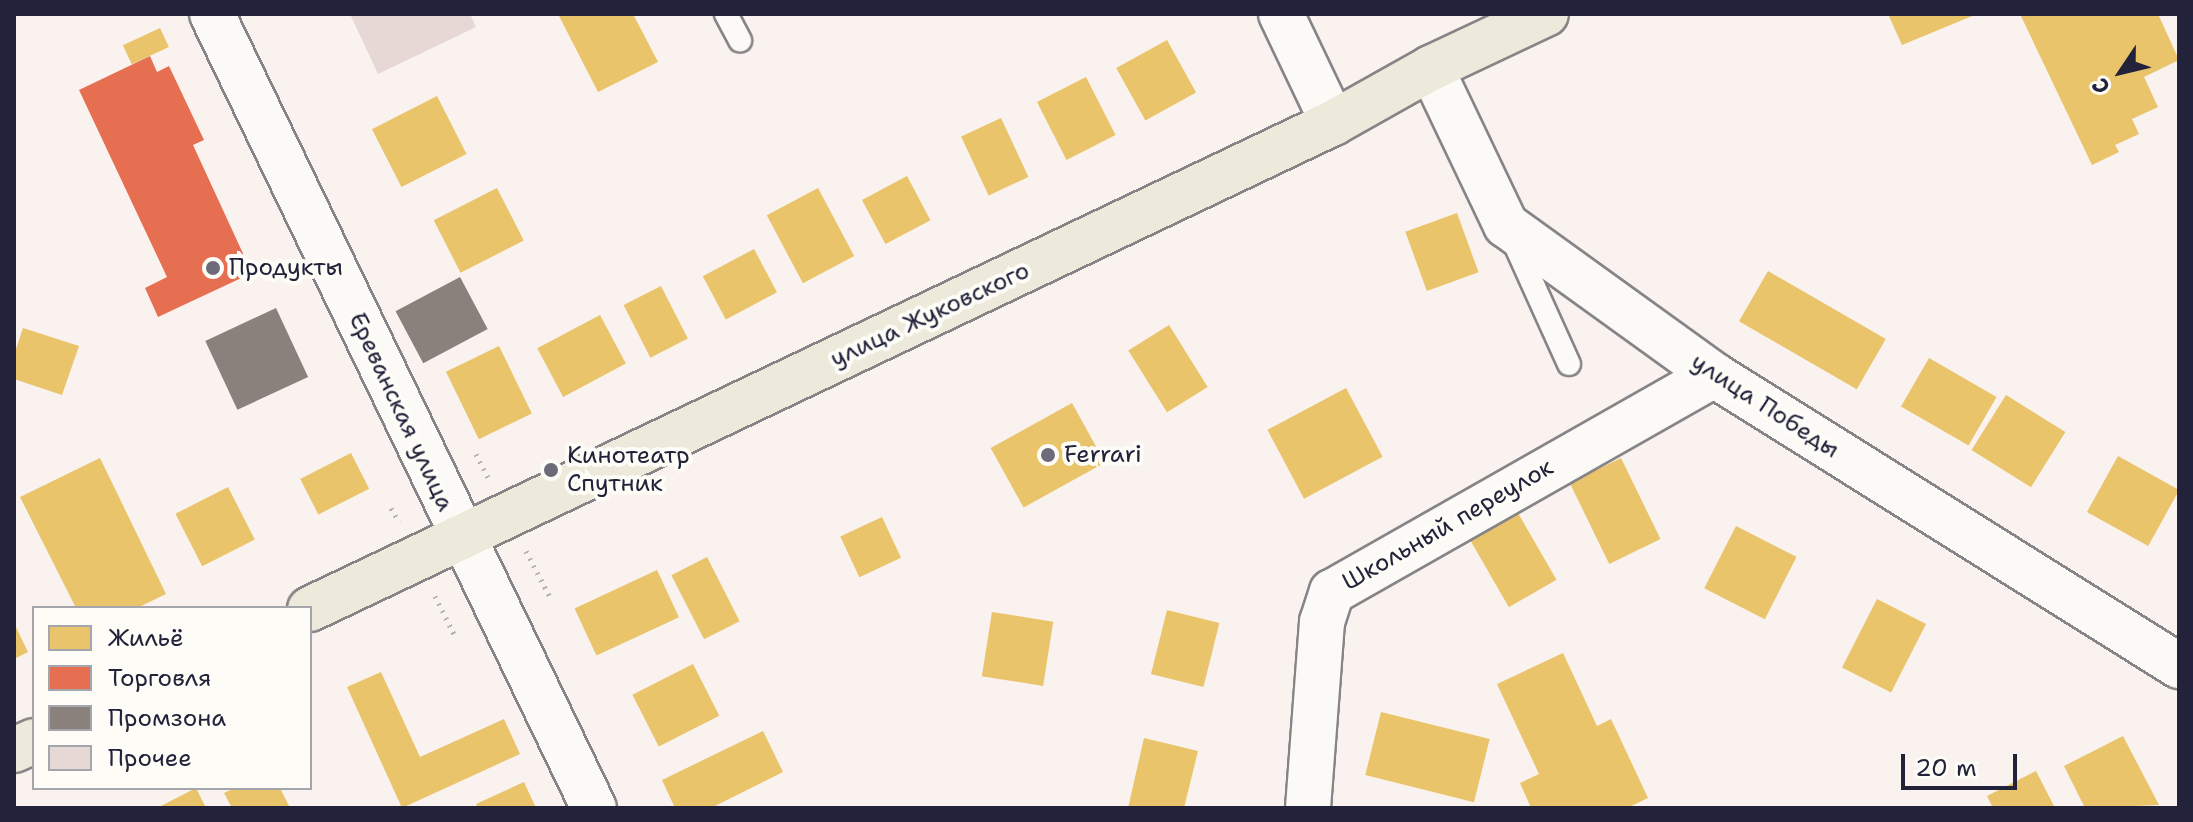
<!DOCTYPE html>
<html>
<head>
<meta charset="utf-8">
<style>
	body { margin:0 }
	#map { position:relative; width:2193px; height:822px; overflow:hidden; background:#f9f2ee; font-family:"Shantell Sans",sans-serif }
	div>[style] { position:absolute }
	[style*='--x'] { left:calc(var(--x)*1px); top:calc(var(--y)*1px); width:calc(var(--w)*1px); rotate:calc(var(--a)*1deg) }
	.homes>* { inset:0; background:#e9c46a; transform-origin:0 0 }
	.shops>* { inset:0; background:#e76f51 }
	.industry>* { inset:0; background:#8a817c; transform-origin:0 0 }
	.building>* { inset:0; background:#e6d8d5 }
	.path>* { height:5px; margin-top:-2.5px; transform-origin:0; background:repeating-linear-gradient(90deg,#b3b2b4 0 2px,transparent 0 8px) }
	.roads { filter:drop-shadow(2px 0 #878487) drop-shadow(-2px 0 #878487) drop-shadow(0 2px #878487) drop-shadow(0 -2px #878487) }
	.service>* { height:22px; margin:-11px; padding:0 11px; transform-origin:11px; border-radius:11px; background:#fbfaf7 }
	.minor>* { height:44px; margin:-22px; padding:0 22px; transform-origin:22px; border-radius:22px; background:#fbfaf7 }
	.tertiary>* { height:44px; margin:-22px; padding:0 22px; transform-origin:22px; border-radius:22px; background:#fbfaf7 }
	.primary>* { height:44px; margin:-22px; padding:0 22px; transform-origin:22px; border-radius:22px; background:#ede9db }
	.dots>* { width:22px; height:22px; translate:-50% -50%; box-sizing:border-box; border:4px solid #fdfcf7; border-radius:50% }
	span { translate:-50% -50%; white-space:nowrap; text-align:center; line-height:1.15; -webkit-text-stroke:8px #fdfcf7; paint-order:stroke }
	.poi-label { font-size:24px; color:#22223b }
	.left { translate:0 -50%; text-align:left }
	.street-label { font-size:24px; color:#22223b }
	.frame { position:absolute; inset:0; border:16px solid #22223b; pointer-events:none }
	.legend { position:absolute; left:32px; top:606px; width:280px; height:184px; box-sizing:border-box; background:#fdfcf7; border:2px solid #a5a5ac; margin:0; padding:10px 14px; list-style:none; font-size:24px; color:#22223b }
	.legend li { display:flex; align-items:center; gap:16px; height:40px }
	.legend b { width:40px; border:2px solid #a5a5ac }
	.north { position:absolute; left:2081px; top:32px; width:80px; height:80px; -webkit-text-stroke:6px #fdfcf7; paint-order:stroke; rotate:235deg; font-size:22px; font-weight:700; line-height:32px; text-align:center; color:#22223b }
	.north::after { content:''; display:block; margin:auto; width:28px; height:36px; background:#22223b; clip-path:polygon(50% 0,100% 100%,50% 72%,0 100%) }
	.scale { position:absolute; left:1901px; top:754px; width:116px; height:36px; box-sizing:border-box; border:4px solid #22223b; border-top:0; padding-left:10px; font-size:24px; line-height:28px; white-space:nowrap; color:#22223b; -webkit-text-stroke:6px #fdfcf7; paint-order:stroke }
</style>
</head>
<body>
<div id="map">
	<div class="homes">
		<i style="clip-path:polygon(558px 14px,633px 14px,658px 62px,598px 92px)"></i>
		<i style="clip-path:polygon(1888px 14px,1977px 14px,1902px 45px)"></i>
		<i style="clip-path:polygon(2020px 14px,2158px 14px,2179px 60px,2144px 77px,2158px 107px,2132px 119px,2139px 134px,2115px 145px,2119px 152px,2092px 165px)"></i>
		<i style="left:160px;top:28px;width:21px;height:41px;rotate:65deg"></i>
		<i style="left:1167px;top:40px;width:60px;height:58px;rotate:61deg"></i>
		<i style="left:1086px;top:77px;width:65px;height:55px;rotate:63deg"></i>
		<i style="left:437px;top:96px;width:65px;height:73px;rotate:63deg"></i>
		<i style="left:1001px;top:118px;width:65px;height:44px;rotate:65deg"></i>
		<i style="left:907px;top:176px;width:50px;height:51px;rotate:62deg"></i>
		<i style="left:497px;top:188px;width:59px;height:71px;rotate:63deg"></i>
		<i style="left:818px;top:188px;width:77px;height:58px;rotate:62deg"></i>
		<i style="left:1457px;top:213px;width:63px;height:55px;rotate:70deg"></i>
		<i style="left:754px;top:249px;width:49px;height:58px;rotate:62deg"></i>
		<i style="left:1768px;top:271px;width:136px;height:58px;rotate:30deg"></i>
		<i style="left:661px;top:286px;width:59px;height:42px;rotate:63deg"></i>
		<i style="left:600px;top:315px;width:55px;height:71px;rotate:62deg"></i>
		<i style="left:1169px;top:325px;width:73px;height:48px;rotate:58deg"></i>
		<i style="clip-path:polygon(23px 328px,79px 346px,62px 395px,14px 379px,14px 355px)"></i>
		<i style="left:499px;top:346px;width:75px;height:59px;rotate:64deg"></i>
		<i style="left:1929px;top:358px;width:78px;height:56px;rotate:30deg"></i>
		<i style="left:1346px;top:388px;width:78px;height:89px;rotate:62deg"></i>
		<i style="left:2006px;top:395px;width:70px;height:65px;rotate:32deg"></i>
		<i style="left:1072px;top:403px;width:68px;height:93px;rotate:61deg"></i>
		<i style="left:351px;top:453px;width:40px;height:57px;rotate:63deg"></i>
		<i style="left:2118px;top:456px;width:70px;height:64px;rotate:29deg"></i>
		<i style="clip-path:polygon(100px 458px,166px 594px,137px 608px,76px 608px,20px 497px)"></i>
		<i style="left:1621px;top:458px;width:90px;height:57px;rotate:64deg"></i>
		<i style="left:228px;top:487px;width:59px;height:59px;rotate:63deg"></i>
		<i style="left:1518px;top:513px;width:77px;height:55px;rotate:60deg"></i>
		<i style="left:882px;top:517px;width:45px;height:46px;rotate:65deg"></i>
		<i style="left:1736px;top:526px;width:68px;height:70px;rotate:27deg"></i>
		<i style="left:707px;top:557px;width:72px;height:40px;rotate:63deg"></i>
		<i style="left:657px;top:570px;width:52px;height:91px;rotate:65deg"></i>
		<i style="left:1877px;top:599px;width:55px;height:77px;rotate:27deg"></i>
		<i style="left:1167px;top:610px;width:54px;height:66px;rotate:14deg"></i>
		<i style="left:992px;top:612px;width:62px;height:65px;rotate:9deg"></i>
		<i style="clip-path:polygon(14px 623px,28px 652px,14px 659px)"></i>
		<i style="clip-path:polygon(1563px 653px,1597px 726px,1611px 719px,1648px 798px,1627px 808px,1531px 808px,1520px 783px,1539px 774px,1497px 684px)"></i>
		<i style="left:693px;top:664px;width:58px;height:68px;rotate:63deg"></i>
		<i style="clip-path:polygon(381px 672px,420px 757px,504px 719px,520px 754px,402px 808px,347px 687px)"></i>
		<i style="left:1381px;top:712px;width:112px;height:65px;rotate:14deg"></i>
		<i style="clip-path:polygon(763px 731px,783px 772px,711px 808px,675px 808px,662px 780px)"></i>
		<i style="clip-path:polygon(2123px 736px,2159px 805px,2085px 808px,2064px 766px)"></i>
		<i style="clip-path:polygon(1144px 738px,1198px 751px,1184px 808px,1128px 808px)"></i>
		<i style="clip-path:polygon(2036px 771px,2055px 808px,1993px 808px,1987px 796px)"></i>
		<i style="clip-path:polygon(524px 782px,536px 808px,478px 808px,476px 804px)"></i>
		<i style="clip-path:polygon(196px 788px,206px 808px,157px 808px)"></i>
		<i style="clip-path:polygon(235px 788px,280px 788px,290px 808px,232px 808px,224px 793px)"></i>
	</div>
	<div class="shops">
		<i style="clip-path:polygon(150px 56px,157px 72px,169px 66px,204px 140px,193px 145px,252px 273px,158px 317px,145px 288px,167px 277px,79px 90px)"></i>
	</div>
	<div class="industry">
		<i style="left:460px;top:277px;width:59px;height:73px;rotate:62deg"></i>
		<i style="left:276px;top:308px;width:76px;height:78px;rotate:65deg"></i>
	</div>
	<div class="building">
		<i style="clip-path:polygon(350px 14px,470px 14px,476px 27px,378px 74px)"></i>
	</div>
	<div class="path">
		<i style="--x:476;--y:454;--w:27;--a:63"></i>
		<i style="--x:391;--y:508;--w:16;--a:60"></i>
		<i style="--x:526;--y:551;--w:50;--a:62.4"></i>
		<i style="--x:435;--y:596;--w:47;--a:63.4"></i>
	</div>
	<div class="roads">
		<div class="service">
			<i style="--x:726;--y:14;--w:30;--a:62"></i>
			<i style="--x:1513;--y:240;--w:136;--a:65.7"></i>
		</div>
		<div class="minor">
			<i style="--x:1281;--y:14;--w:121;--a:64.5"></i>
			<i style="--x:1431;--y:68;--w:174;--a:64.5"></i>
			<i style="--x:1506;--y:225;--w:256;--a:35.8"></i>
			<i style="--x:1714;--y:375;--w:549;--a:32.04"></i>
			<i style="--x:1308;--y:808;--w:187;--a:-85.7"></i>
			<i style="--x:1322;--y:622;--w:32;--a:-72"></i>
			<i style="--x:1332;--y:592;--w:439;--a:-29.6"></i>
		</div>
		<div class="tertiary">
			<i style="--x:212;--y:14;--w:881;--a:64.31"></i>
		</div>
		<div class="primary">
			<i style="--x:310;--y:609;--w:1133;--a:-25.41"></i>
			<i style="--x:1333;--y:123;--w:112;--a:-29.3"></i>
			<i style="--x:1431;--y:68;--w:127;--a:-25.2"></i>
			<i style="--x:14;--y:750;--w:22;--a:-24"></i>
		</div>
	</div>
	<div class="dots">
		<i style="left:213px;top:268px;background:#6d6b7a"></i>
		<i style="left:1048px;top:455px;background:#6d6b7a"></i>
		<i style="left:551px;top:470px;background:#6d6b7a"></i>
	</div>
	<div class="poi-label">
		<span class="left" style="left:229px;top:268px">Продукты</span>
		<span class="left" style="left:1064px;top:455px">Ferrari</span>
		<span class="left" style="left:567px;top:470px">Кинотеатр<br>Спутник</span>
	</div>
	<div class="street-label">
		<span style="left:930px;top:315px;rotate:-25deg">улица Жуковского</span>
		<span style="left:1765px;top:406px;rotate:33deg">улица Победы</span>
		<span style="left:401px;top:412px;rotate:65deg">Ереванская улица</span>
		<span style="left:1448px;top:525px;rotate:-30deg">Школьный переулок</span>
	</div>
	<div class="frame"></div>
	<ul class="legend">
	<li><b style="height:22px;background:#e9c46a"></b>Жильё</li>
	<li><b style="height:22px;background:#e76f51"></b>Торговля</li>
	<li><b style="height:22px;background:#8a817c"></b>Промзона</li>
	<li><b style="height:22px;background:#e6d8d5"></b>Прочее</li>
	</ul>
	<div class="north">С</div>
	<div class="scale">20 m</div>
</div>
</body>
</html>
